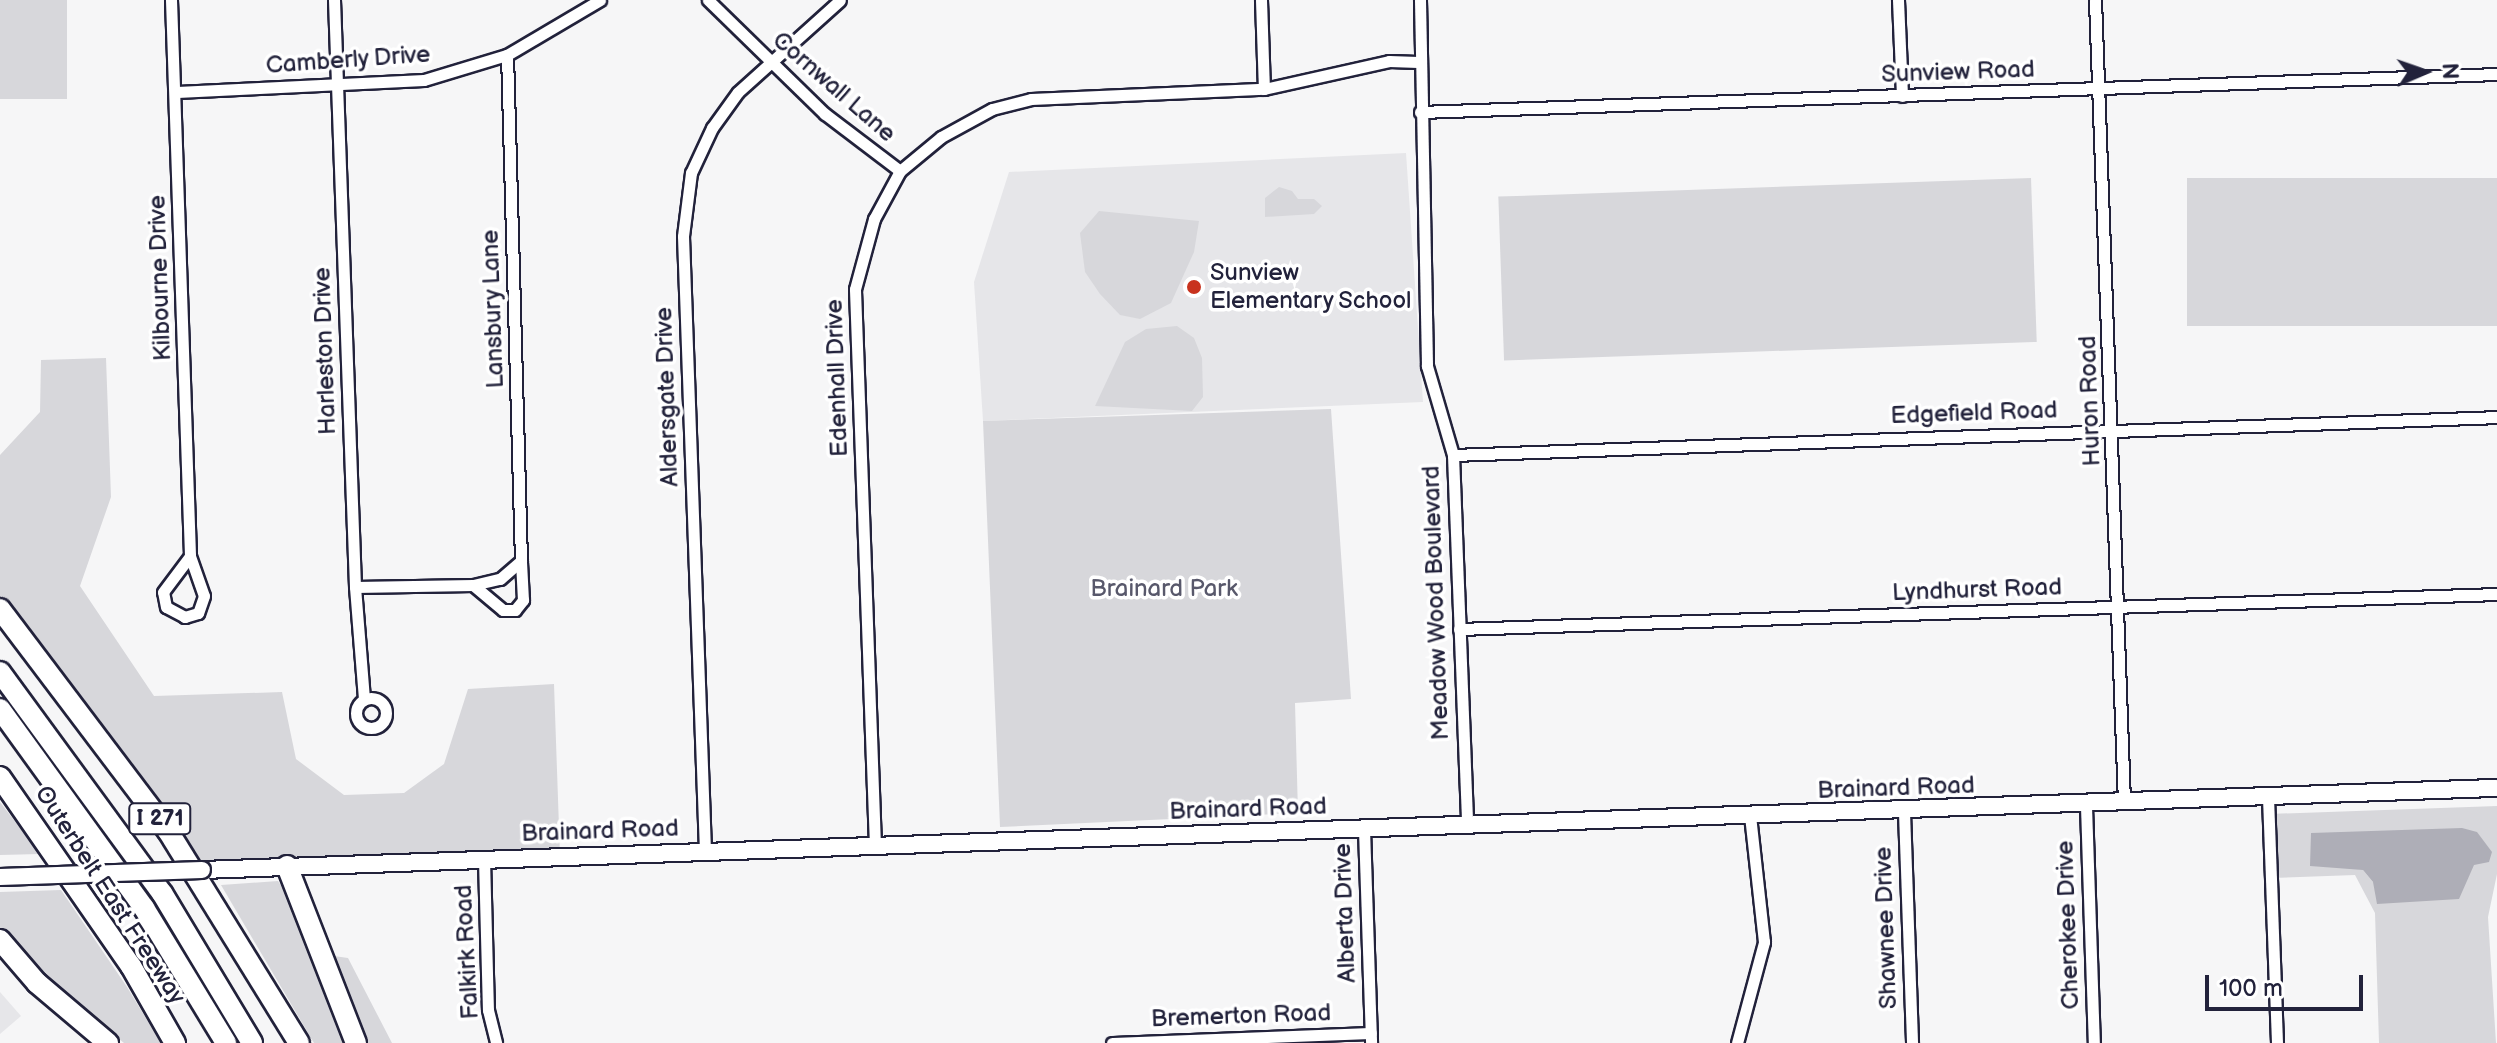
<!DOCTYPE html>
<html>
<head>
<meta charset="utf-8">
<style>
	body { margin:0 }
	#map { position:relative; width:2497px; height:1043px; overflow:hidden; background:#f6f6f7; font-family:"Balsamiq Sans",sans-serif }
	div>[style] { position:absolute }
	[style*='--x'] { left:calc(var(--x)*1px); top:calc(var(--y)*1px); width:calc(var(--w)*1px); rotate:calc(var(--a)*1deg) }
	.built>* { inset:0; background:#e6e6e9 }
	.green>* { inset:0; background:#d7d7db; transform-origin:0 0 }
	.water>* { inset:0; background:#aeaeb7 }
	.roads { filter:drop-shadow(2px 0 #22223b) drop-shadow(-2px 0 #22223b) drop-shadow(0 2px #22223b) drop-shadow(0 -2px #22223b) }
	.street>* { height:11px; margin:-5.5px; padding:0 5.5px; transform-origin:5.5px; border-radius:5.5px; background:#fff }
	.street>.ring { margin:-5.5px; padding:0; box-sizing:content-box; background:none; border:11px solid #fff; border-radius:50% }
	.secondary>* { height:16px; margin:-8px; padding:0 8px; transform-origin:8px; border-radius:8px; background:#fff }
	.highway>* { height:20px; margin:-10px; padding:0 10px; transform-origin:10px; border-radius:10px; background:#fff }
	.bridges { filter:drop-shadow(2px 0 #22223b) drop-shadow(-2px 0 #22223b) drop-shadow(0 2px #22223b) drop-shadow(0 -2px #22223b) }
	.secondary-bridge>* { height:16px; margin:-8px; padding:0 8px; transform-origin:8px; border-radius:8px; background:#fff }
	.dots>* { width:22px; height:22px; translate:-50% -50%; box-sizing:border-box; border:4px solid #fff; border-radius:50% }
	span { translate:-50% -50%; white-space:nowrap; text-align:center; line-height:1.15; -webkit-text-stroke:7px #fff; paint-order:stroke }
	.shield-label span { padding:2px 6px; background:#fff; border:2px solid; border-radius:6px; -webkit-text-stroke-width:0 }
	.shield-label { font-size:22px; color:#22223b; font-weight:700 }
	.street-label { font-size:24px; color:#22223b }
	.poi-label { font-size:24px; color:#22223b }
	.left { translate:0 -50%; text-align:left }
	.park-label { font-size:24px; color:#58586b }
	.north { position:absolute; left:2385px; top:32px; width:80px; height:80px; -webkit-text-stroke:6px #fff; paint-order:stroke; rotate:88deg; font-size:22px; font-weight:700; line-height:32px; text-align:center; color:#22223b }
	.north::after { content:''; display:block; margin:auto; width:28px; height:36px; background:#22223b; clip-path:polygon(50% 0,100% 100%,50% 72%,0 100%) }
	.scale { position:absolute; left:2205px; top:975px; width:158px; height:36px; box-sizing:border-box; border:4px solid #22223b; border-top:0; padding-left:10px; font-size:24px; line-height:28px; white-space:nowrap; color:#22223b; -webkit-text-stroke:6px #fff; paint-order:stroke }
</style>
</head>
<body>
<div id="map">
	<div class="built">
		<i style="clip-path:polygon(1406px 153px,1423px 402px,983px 421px,974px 282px,1009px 172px)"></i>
		<i style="clip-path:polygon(0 992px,21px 1016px,0 1034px)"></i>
	</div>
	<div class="green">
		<i style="left:0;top:0;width:67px;height:99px"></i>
		<i style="left:2031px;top:178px;width:164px;height:533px;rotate:88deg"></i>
		<i style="left:2497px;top:178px;width:148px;height:310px;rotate:90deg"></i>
		<i style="clip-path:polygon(1279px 187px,1292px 191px,1298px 199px,1314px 199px,1322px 206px,1314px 214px,1265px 217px,1265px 198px)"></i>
		<i style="clip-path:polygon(1099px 211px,1199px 221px,1194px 252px,1171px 303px,1140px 319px,1120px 315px,1100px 294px,1085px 272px,1080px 233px)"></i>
		<i style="clip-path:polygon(1177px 326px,1194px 338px,1202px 358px,1203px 397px,1192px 411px,1095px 406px,1125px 342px,1146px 329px)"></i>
		<i style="clip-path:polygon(106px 358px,111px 497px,80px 586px,154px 696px,282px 692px,296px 759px,344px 795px,404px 793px,444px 764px,468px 689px,554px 684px,560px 856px,202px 870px,0 609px,0 455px,40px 412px,41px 360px)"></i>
		<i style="clip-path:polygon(1331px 409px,1351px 699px,1295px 703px,1298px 813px,1000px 827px,983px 421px)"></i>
		<i style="clip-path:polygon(0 802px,40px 854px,0 855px)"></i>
		<i style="clip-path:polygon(evenodd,2497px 806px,2497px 874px,2488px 917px,2496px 1043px,2379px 1043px,2375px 913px,2355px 875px,2271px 878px,2269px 814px,2497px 806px,2363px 870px,2458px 899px,2373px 882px,2363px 870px)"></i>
		<i style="clip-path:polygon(278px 881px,288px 896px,349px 1043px,314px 1043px,221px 885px)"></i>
		<i style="clip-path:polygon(309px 889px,334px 956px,348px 958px,392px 1043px,365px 1043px,306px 895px)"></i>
		<i style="clip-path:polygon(61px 890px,127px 987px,161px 1043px,124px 1043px,47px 980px,0 931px,0 892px)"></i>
	</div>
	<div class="water">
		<i style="clip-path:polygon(2462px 828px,2477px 832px,2492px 852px,2489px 862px,2474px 865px,2459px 899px,2377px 904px,2373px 882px,2363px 870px,2310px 866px,2311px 833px)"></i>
	</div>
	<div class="roads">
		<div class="street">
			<i style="--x:171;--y:0;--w:556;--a:88.04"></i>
			<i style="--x:190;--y:556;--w:42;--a:70.7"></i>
			<i style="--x:204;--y:596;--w:18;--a:109"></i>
			<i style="--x:198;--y:613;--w:14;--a:163"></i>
			<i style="--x:185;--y:617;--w:21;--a:-152"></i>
			<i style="--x:166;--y:607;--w:15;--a:-101"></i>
			<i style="--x:163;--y:592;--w:45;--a:-53.1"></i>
			<i style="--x:334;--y:0;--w:587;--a:87.95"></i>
			<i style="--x:355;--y:587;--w:113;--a:85.4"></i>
			<i style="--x:708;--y:0;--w:163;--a:44.3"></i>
			<i style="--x:825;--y:114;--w:94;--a:37.2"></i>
			<i style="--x:1261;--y:0;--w:89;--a:88.1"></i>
			<i style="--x:1420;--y:0;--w:366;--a:88.9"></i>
			<i style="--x:1427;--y:366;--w:93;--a:73.7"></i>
			<i style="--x:1453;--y:455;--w:370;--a:87.8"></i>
			<i style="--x:1898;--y:0;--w:96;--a:87.6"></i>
			<i style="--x:2095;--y:0;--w:802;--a:87.93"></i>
			<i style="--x:177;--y:92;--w:247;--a:-2.8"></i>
			<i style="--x:424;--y:80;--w:87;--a:-16.8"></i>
			<i style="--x:507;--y:55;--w:108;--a:-30.6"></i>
			<i style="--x:1420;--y:112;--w:1078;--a:-2.02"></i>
			<i style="--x:1453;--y:455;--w:1045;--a:-2.08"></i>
			<i style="--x:473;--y:585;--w:39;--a:40"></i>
			<i style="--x:503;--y:610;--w:12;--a:0"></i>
			<i style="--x:515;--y:610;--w:13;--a:-51"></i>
			<i style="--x:523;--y:600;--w:39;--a:-93"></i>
			<i style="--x:355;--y:587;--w:118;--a:-1"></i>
			<i style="--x:473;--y:585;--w:28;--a:-13"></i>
			<i style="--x:500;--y:579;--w:28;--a:-41"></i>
			<i style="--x:521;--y:561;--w:506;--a:-91.58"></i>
			<i style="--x:1459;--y:629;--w:1039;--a:-1.93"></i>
			<i class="ring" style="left:356px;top:698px;width:19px;height:19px"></i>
			<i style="--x:2268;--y:797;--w:246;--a:87.9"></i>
			<i style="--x:2086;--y:806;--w:237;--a:88.1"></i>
			<i style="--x:1904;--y:812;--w:231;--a:88"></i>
			<i style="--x:1364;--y:829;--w:214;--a:88.1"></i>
			<i style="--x:875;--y:846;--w:557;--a:-92.06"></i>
			<i style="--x:855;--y:289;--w:73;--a:-74.8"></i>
			<i style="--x:874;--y:219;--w:55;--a:-61.6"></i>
			<i style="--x:900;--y:171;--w:53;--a:-39.7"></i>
			<i style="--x:941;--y:137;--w:58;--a:-28.8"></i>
			<i style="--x:992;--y:109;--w:40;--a:-14.4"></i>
			<i style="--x:1031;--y:99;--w:233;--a:-2.5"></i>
			<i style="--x:1264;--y:89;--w:128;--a:-12.6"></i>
			<i style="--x:1389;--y:61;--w:29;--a:2"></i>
			<i style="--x:705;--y:851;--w:615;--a:-92.05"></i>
			<i style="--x:683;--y:236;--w:64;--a:-82.8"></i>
			<i style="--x:691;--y:173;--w:50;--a:-65"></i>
			<i style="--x:712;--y:128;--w:44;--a:-54.2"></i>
			<i style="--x:738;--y:92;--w:137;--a:-42"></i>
			<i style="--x:484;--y:859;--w:151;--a:88.5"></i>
			<i style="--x:488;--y:1010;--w:34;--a:76"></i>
			<i style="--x:1112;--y:1043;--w:259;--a:-2.2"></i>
			<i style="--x:1737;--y:1043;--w:105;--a:-75"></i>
			<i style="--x:1764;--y:942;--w:128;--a:-96.3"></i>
		</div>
		<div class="secondary">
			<i style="--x:202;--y:870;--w:2296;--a:-2.05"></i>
		</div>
		<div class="highway">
			<i style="--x:0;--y:609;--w:278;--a:52.9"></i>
			<i style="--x:168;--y:831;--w:249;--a:58.3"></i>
			<i style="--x:0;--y:672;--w:274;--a:53.8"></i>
			<i style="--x:162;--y:893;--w:175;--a:59"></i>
			<i style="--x:0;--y:709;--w:246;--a:54.1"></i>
			<i style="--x:144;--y:908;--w:158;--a:58.7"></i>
			<i style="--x:0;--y:777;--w:230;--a:55.3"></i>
			<i style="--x:131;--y:966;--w:89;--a:60.3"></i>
			<i style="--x:287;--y:866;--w:190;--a:68.7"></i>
			<i style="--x:0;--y:940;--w:57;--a:49.3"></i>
			<i style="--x:37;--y:983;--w:93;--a:40.2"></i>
		</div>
	</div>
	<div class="bridges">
		<div class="secondary-bridge">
			<i style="--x:0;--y:877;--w:202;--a:-2"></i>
		</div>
	</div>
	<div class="dots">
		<i style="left:1194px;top:287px;background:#c8321e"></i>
	</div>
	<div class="shield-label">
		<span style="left:160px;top:819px">I 271</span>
	</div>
	<div class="street-label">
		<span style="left:348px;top:60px;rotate:-4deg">Camberly Drive</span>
		<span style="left:1958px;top:72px;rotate:-2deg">Sunview Road</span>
		<span style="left:834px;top:87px;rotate:41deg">Cornwall Lane</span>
		<span style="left:160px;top:278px;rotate:-92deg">Kilbourne Drive</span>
		<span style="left:493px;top:309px;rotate:-92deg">Lansbury Lane</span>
		<span style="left:325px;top:351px;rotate:-92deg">Harleston Drive</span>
		<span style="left:837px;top:378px;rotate:-92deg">Edenhall Drive</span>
		<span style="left:667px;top:397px;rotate:-92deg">Aldersgate Drive</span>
		<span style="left:2090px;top:401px;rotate:-92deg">Huron Road</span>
		<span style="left:1974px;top:413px;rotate:-2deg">Edgefield Road</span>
		<span style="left:1977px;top:590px;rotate:-2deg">Lyndhurst Road</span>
		<span style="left:1436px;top:603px;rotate:-92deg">Meadow Wood Boulevard</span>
		<span style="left:1896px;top:788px;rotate:-2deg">Brainard Road</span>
		<span style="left:1248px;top:809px;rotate:-2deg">Brainard Road</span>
		<span style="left:600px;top:831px;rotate:-2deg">Brainard Road</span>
		<span style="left:110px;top:895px;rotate:57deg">Outerbelt East Freeway</span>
		<span style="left:1345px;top:913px;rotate:-92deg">Alberta Drive</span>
		<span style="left:2068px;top:925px;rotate:-92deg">Cherokee Drive</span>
		<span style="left:1886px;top:928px;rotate:-92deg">Shawnee Drive</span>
		<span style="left:467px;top:952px;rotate:-93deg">Falkirk Road</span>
		<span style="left:1241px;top:1016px;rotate:-2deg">Bremerton Road</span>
	</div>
	<div class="poi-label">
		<span class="left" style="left:1210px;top:287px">Sunview<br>Elementary School</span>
	</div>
	<div class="park-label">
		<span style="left:1164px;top:589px">Brainard Park</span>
	</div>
	<div class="north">N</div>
	<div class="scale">100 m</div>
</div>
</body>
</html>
